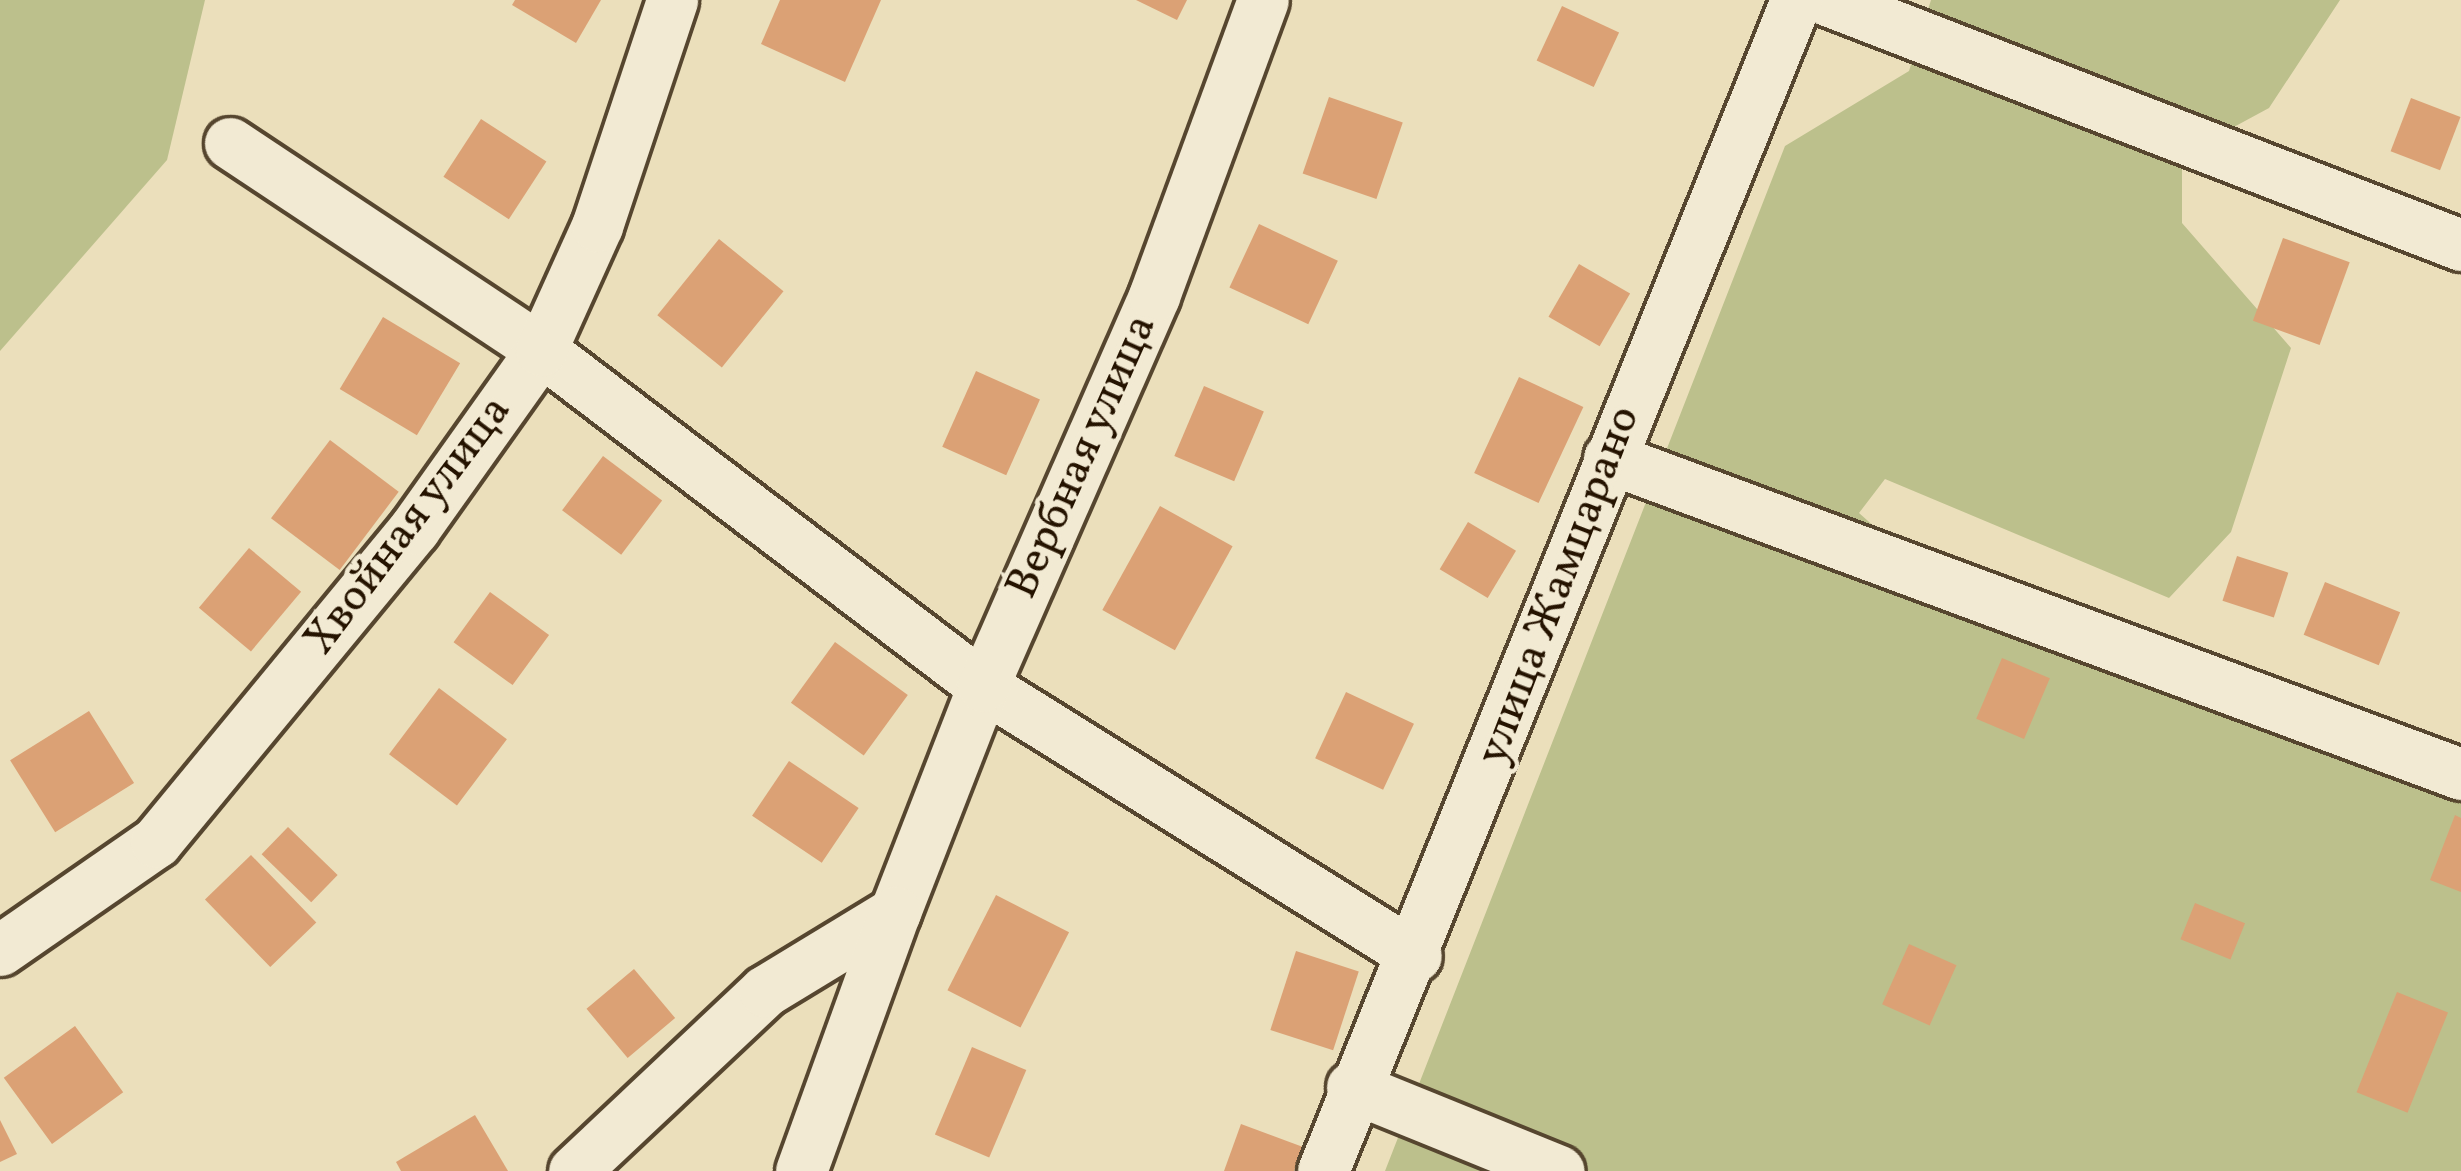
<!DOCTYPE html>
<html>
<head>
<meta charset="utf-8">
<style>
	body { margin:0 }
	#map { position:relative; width:2461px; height:1171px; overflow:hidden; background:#ebdfbb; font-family:Vollkorn,serif }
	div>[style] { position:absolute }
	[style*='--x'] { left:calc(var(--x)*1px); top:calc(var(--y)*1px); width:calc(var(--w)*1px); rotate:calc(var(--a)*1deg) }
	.green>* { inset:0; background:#bcc08c }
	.building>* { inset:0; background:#dba175; transform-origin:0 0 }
	.roads { filter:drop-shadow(3px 0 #56462f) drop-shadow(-3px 0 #56462f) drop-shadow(0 3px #56462f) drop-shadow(0 -3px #56462f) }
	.street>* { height:51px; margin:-25.5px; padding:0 25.5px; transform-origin:25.5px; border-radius:25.5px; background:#f2ead3 }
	span { translate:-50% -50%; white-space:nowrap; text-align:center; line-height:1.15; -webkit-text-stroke:9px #f2ead3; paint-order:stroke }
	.street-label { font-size:45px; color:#251300 }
</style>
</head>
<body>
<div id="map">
	<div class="green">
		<i style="clip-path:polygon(0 0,205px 0,167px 160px,0 351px)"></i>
		<i style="clip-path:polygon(1931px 0,2340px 0,2269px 108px,2182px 155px,2182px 223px,2291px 348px,2231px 532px,2169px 598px,1885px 479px,1859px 513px,1922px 569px,2461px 766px,2461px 1171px,1385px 1171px,1785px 146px,1909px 71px)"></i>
	</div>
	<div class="building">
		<i style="clip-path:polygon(515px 0,601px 0,576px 43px,512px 5px)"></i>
		<i style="clip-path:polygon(780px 0,881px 0,845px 82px,761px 44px)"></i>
		<i style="clip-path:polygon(1136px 0,1187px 0,1177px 20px)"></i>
		<i style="left:1562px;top:6px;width:63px;height:60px;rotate:25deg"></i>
		<i style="left:1329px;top:97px;width:78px;height:81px;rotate:19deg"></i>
		<i style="left:2411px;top:98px;width:53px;height:57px;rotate:21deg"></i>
		<i style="left:481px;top:119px;width:78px;height:69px;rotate:33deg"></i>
		<i style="left:1259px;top:224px;width:87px;height:70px;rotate:25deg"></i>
		<i style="left:2283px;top:238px;width:71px;height:88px;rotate:20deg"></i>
		<i style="left:719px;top:239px;width:83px;height:98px;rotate:39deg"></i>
		<i style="left:1579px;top:264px;width:59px;height:61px;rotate:30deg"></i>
		<i style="left:383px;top:317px;width:90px;height:84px;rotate:31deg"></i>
		<i style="left:976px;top:371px;width:70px;height:83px;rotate:24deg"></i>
		<i style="left:1519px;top:377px;width:71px;height:106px;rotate:25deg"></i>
		<i style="left:1204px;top:386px;width:65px;height:76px;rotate:23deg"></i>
		<i style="left:330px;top:440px;width:86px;height:98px;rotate:37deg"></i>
		<i style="left:603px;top:456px;width:74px;height:68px;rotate:37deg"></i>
		<i style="left:1160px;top:506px;width:83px;height:119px;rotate:29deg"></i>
		<i style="left:1468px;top:522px;width:56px;height:55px;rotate:31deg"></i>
		<i style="left:249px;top:548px;width:68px;height:78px;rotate:40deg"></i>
		<i style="left:2237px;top:556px;width:54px;height:47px;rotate:18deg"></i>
		<i style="left:2325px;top:582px;width:81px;height:57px;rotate:22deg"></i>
		<i style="left:490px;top:592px;width:73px;height:62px;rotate:36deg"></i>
		<i style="left:835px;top:642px;width:90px;height:75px;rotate:36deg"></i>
		<i style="left:2002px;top:658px;width:52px;height:66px;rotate:23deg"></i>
		<i style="left:439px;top:688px;width:85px;height:83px;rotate:37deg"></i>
		<i style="left:1346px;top:692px;width:75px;height:73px;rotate:25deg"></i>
		<i style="left:89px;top:711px;width:85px;height:93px;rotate:58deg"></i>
		<i style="left:789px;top:761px;width:84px;height:66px;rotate:34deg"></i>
		<i style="clip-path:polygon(2455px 815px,2461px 818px,2461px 892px,2430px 880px)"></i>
		<i style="left:288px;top:827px;width:69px;height:38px;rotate:44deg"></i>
		<i style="left:251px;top:855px;width:94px;height:64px;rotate:46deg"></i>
		<i style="left:996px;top:895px;width:82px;height:107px;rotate:27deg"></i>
		<i style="left:2195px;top:903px;width:54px;height:39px;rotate:22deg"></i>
		<i style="left:1909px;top:944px;width:52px;height:66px;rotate:24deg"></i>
		<i style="left:1296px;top:951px;width:66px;height:83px;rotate:18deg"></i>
		<i style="left:634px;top:969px;width:64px;height:62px;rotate:50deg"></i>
		<i style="left:2397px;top:992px;width:55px;height:108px;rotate:22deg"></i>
		<i style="left:75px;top:1026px;width:82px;height:88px;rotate:54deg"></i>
		<i style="left:972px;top:1047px;width:59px;height:95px;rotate:23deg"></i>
		<i style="clip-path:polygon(475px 1115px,508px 1171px,401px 1171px,396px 1162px)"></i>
		<i style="clip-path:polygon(0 1120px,17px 1154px,0 1162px)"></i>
		<i style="clip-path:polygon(1241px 1124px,1303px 1147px,1294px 1171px,1224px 1171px)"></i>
	</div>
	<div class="roads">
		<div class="street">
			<i style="--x:1827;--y:0;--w:680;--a:21.13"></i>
			<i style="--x:230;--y:143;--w:374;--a:33.6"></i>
			<i style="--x:541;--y:350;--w:555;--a:37.24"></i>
			<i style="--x:983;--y:686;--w:510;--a:31.95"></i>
			<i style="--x:1609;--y:458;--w:909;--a:20.35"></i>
			<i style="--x:0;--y:950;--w:190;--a:-34.7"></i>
			<i style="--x:156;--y:842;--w:406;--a:-50.5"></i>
			<i style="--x:414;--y:529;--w:219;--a:-54.6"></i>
			<i style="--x:541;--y:350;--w:136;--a:-65.7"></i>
			<i style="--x:597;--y:226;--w:238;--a:-71.6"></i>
			<i style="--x:1352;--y:1087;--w:223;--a:22.1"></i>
			<i style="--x:574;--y:1171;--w:262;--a:-43.3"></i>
			<i style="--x:765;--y:991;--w:152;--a:-31.3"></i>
			<i style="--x:895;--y:912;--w:243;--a:-68.7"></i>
			<i style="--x:983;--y:686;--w:426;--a:-66.3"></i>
			<i style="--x:1154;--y:296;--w:315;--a:-69.8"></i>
			<i style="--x:801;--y:1171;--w:276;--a:-70.1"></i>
			<i style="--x:1323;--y:1171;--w:1263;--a:-68"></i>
		</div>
	</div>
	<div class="street-label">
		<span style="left:1083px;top:457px;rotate:-66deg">Вербная улица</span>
		<span style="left:409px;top:526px;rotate:-53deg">Хвойная улица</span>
		<span style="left:1560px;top:586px;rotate:-69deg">улица Жамцарано</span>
	</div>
</div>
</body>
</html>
